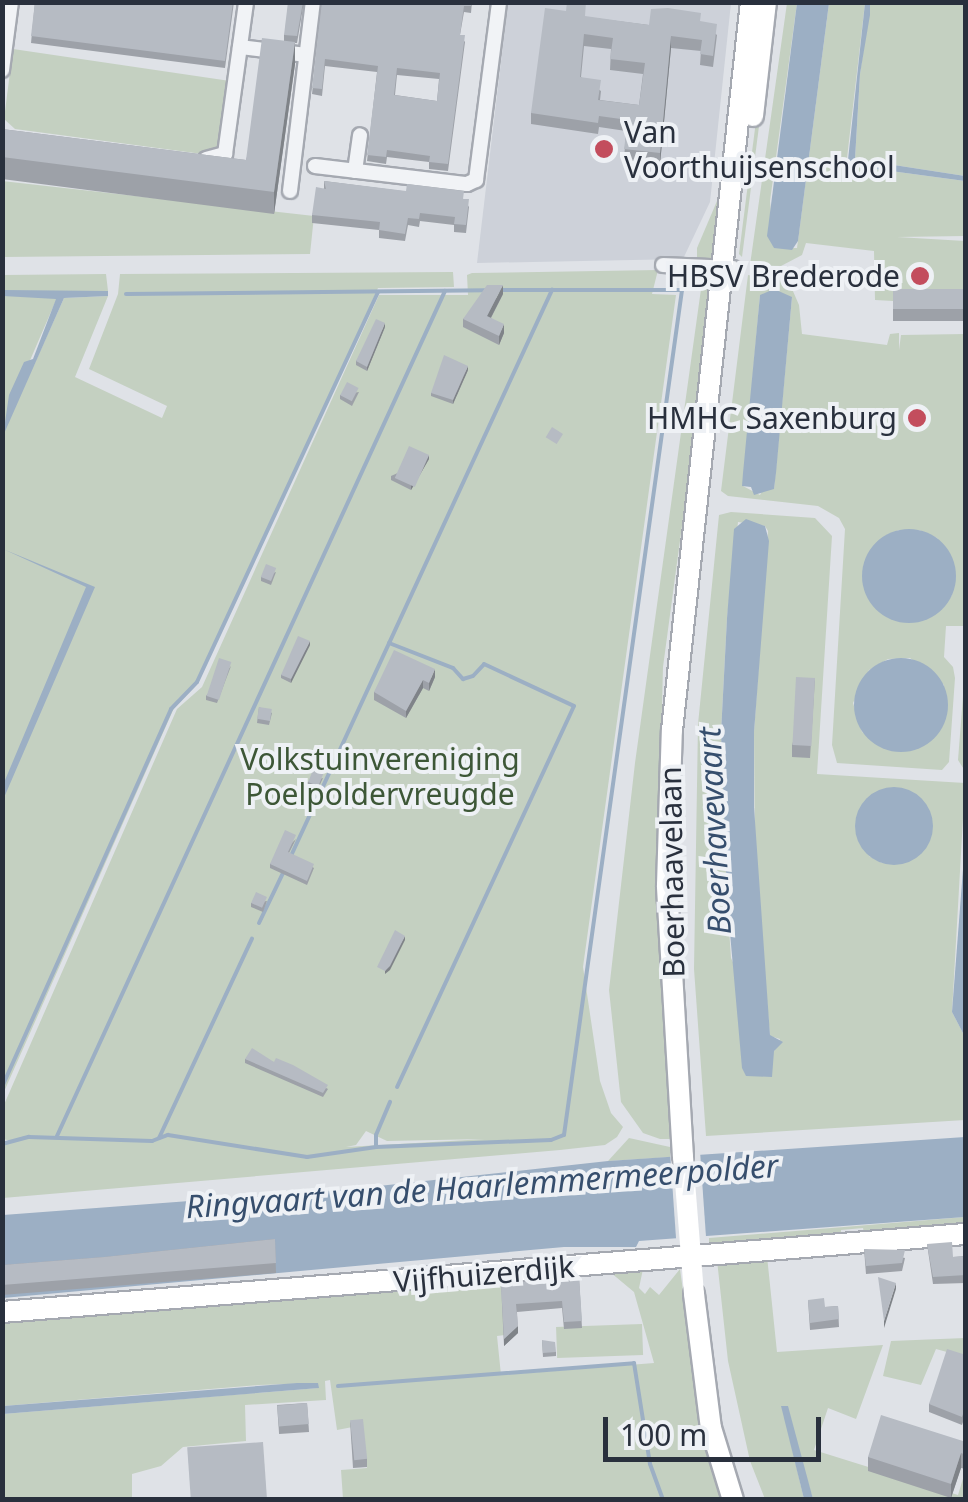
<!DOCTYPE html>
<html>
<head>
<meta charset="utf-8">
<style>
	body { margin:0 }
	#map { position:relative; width:968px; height:1502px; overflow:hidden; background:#dfe2e7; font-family:"Noto Sans",sans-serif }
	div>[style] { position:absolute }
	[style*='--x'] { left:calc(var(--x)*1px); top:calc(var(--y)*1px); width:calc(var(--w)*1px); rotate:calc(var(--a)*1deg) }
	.built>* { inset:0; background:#cdd1d9 }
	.green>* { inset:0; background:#c4d0c1; transform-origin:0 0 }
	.water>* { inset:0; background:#9cafc4 }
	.round { border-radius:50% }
	.pier>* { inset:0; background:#dfe2e7; transform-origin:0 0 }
	.stream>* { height:4px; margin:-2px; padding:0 2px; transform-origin:2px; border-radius:2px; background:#9cafc4 }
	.roads { filter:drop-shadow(2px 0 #a5a9b1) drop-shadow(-2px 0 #a5a9b1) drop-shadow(0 2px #a5a9b1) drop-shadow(0 -2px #a5a9b1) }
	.street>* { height:14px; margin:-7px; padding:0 7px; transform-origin:7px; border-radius:7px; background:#f1f3f6 }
	.secondary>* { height:20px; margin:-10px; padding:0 10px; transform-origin:10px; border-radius:10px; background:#fff }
	.secondary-bridge>* { height:20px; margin:-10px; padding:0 10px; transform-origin:10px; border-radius:10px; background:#fff }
	.wall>* { inset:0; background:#9da1a8; transform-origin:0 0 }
	.shaded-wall>* { inset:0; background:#7f8388 }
	.building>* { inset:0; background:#b6bbc3; transform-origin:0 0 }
	.dots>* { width:28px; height:28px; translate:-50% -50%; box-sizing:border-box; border:5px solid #eef1f5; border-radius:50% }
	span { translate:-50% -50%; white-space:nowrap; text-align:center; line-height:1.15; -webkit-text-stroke:8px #eef1f5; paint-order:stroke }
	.poi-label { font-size:30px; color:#29303d }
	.left { translate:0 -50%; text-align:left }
	.right { translate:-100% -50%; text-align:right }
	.park-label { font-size:30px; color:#3d5737 }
	.street-label { font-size:30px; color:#29303d }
	.water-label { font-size:32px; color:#364e6d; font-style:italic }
	.frame { position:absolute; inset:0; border:5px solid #29303d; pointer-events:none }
	.scale { position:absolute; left:603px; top:1417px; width:218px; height:45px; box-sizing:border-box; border:5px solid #29303d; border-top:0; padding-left:12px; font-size:30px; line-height:35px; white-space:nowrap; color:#29303d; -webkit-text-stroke:8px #eef1f5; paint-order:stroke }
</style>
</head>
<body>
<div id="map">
	<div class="built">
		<i style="clip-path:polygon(508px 3px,731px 3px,710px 202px,683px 259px,477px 263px)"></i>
	</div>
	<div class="green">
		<i style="clip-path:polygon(771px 3px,775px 3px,742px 257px,739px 254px)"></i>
		<i style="clip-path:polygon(787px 3px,797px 3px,770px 201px,774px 248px,797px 248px,829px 3px,865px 3px,847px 158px,861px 167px,965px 181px,965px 236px,897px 237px,965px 241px,965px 321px,893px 321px,893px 301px,875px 300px,874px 251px,806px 243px,802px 255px,781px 266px,750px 265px)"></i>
		<i style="clip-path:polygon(870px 3px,965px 3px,965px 176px,855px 159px,860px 74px)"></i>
		<i style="clip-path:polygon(13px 49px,230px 81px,222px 144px,210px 155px,15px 129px,4px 119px)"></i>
		<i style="clip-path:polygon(2px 181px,314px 216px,310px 254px,3px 257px)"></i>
		<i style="clip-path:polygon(720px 194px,719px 252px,708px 260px,697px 260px,697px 248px)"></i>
		<i style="clip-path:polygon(evenodd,658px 270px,652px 294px,676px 295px,583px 967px,600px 1081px,611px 1113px,623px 1127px,617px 1137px,605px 1145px,560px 1150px,3px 1198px,3px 1144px,11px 1141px,3px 1139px,3px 1107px,177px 709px,202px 687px,379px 295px,468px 295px,467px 275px,472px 273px,658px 270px,366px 1131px,387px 1141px,485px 1139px,346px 1147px,356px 1145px,366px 1131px)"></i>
		<i style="clip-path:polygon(699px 271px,709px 271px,715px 280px,663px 667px,658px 859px,670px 1139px,660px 1139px,643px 1133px,621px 1102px,609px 990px,635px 763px,701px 289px)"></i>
		<i style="clip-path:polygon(453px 272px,454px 287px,378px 288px,199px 680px,178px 699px,3px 1094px,3px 275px,106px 274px,108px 291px,60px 291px,28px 365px,34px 365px,64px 298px,108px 296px,75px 377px,162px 418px,167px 406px,89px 369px,118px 294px,120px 274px)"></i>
		<i style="clip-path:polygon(evenodd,748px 275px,789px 282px,799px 305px,802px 334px,887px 345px,890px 334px,899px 333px,899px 350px,901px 335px,965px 334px,966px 626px,946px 626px,944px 657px,953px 667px,955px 678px,949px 762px,942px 770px,837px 763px,832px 745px,845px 529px,839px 518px,818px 506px,728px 496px,721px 491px,748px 275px,760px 295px,792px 297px,774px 489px,763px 489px,760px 495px,743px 486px,760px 295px,748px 275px,899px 530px,919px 530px,937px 538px,954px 564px,952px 595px,942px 609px,921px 621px,887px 616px,870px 600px,863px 584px,869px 553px,887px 535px,899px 530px,748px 275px,910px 658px,944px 685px,941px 729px,921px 747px,889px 750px,862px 732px,853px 703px,869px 670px,888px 659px,910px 658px)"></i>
		<i style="clip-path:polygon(evenodd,731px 512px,815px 518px,832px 536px,817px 774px,965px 783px,952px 1012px,965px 1037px,965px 1120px,706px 1136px,694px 969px,698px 724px,719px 515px,731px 512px,738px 522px,765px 526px,768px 531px,754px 732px,755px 860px,770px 1036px,780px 1039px,774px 1051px,731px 958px,727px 899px,721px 733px,727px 618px,738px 522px,731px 512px,930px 841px,910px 861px,882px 863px,869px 856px,930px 841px)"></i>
		<i style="clip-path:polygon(965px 671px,965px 771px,958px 760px)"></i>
		<i style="clip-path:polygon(629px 1138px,670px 1147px,671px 1157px,608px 1161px)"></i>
		<i style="clip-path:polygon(965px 1217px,965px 1226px,864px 1234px,863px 1228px,841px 1230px,841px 1236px,709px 1246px,709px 1238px)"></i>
		<i style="clip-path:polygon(767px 1256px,777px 1352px,883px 1345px,856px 1419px,828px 1408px,814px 1450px,958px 1495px,965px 1472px,965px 1499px,813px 1499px,782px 1406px,804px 1499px,765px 1499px,750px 1461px,728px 1361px,717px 1260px)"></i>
		<i style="clip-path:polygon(643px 1269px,639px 1288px,645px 1294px,650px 1287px,659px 1295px,680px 1269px,702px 1429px,723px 1499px,343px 1499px,341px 1470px,367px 1468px,363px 1425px,337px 1430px,330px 1380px,325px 1381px,326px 1400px,245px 1405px,246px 1441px,183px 1447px,161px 1466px,132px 1474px,132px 1499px,3px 1499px,3px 1414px,318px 1388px,317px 1383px,259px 1385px,3px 1406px,3px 1321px,500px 1277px,505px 1335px,497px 1336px,501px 1375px,654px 1363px,634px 1292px,610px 1272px)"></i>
		<i style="left:642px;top:1324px;width:31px;height:86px;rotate:88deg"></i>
		<i style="clip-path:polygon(965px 1338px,965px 1357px,936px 1349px,921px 1385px,883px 1376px,891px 1341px)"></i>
	</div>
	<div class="water">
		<i style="clip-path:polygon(797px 3px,829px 3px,798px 241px,792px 250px,774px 248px,767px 236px)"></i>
		<i style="clip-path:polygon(865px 3px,870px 3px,870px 15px,860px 74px,855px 159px,965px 176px,965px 181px,861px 167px,848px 160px)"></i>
		<i style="clip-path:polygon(774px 289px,792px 297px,776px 473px,774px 489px,754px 495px,751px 487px,742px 486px,743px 473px,760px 295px)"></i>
		<i style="clip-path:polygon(3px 290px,108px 291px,108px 296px,64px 298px,3px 436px,9px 395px,24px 362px,33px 359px,56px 299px,3px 296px)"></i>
		<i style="clip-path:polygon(746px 519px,765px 526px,769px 541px,754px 732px,754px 807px,770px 1035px,783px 1042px,774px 1051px,772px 1077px,746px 1076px,742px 1068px,727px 899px,721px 733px,727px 618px,734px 529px)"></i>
		<i class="round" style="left:862px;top:529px;width:94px;height:94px"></i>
		<i style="clip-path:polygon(3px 549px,95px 587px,3px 800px,3px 785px,86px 587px)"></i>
		<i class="round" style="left:854px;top:658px;width:94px;height:94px"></i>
		<i class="round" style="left:855px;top:787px;width:78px;height:78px"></i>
		<i style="clip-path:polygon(965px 843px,965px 1037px,952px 1012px)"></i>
		<i style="clip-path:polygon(965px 1137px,965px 1217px,639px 1241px,636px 1247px,564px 1247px,3px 1298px,3px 1215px,351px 1189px,608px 1161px)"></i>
		<i style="clip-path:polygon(297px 1383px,318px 1383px,319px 1388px,3px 1414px,3px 1406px)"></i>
		<i style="clip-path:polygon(781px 1406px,788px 1406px,813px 1499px,804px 1499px)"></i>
	</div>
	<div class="pier">
		<i style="left:700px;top:1151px;width:92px;height:30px;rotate:86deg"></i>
	</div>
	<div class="stream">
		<i style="--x:126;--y:294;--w:360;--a:-0.6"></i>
		<i style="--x:389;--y:643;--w:69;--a:21.3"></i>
		<i style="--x:453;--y:668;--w:15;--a:48"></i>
		<i style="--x:463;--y:679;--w:10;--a:-17"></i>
		<i style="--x:473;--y:676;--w:16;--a:-47"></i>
		<i style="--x:484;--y:664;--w:99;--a:25"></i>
		<i style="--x:574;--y:706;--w:420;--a:114.9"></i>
		<i style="--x:290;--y:858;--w:626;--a:-65.24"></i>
		<i style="--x:259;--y:923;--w:58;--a:-64.3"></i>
		<i style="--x:2;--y:1087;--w:414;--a:-65.9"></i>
		<i style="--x:171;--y:709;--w:37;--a:-46"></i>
		<i style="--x:197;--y:682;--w:430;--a:-65.1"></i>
		<i style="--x:57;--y:1136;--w:930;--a:-65.34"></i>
		<i style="--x:159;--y:1138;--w:220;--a:-65"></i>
		<i style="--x:2;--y:1144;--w:28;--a:-15"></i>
		<i style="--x:29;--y:1137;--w:123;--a:1.9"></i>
		<i style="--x:152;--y:1141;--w:17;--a:-21"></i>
		<i style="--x:168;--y:1135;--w:141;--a:9"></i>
		<i style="--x:307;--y:1157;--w:70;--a:-8.2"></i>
		<i style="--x:376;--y:1147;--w:175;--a:-2.3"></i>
		<i style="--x:551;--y:1140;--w:14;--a:-21"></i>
		<i style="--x:564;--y:1135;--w:853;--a:-82.05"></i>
		<i style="--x:682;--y:290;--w:182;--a:180"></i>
		<i style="--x:376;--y:1147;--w:12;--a:-90"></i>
		<i style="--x:376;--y:1135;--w:36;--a:-67"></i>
		<i style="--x:338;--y:1386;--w:297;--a:-4.4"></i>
		<i style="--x:634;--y:1363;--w:102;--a:81"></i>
		<i style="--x:650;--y:1464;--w:38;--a:70"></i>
	</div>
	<div class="roads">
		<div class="street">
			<i style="--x:240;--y:47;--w:66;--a:6.9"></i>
			<i style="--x:2;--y:70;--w:69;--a:-82.5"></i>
			<i style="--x:206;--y:159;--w:20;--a:-15"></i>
			<i style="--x:225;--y:154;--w:153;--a:-82.1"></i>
			<i style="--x:315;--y:166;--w:153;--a:6.8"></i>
			<i style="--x:467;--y:184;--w:10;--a:-24"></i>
			<i style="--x:476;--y:180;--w:179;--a:-82.6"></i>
			<i style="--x:355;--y:171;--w:36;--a:-82"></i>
			<i style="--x:290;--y:191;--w:190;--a:-83.1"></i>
			<i style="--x:663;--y:265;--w:70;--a:2.5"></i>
		</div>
		<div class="secondary">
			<i style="--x:753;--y:116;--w:115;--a:-83.5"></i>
			<i style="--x:683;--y:1157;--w:272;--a:-93.4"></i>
			<i style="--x:667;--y:885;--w:155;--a:-88.2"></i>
			<i style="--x:672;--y:730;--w:732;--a:-83.81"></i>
			<i style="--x:694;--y:1294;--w:135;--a:82.8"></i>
			<i style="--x:711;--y:1428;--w:75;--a:73"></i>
			<i style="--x:2;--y:1312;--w:967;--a:-4.63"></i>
		</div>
	</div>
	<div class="secondary-bridge">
		<i style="--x:683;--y:1157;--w:137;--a:85.4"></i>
	</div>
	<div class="wall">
		<i style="clip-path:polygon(35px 2px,234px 2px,225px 68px,31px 43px)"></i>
		<i style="clip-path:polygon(304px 2px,297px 43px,295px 43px,295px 64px,274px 214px,2px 179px,2px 129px,246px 160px,284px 41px,284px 35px)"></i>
		<i style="clip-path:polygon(evenodd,322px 2px,472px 2px,471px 13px,464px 12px,460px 35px,465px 42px,448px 171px,429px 169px,429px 162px,387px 157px,386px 164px,367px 161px,377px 72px,325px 66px,322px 96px,312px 94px,322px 2px,397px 75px,439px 79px,437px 101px,395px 95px,397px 75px)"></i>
		<i style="clip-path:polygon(evenodd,586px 17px,649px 25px,701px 22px,717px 35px,713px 67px,700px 65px,701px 51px,671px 48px,660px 164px,624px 160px,626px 131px,599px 127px,598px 134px,531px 124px,531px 113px,586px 17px,584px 46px,611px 49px,610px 70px,643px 74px,639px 105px,600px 100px,601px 91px,581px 77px,584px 46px)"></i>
		<i style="clip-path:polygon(324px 181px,464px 199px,469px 207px,466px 233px,454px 232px,454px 225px,420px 221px,419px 227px,408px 225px,405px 241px,379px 238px,379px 230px,312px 223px,312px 215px,324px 188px)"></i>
		<i style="left:893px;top:289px;width:73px;height:32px"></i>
		<i style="clip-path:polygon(503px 294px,491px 318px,504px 333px,499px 345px,463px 327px,463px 319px)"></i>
		<i style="clip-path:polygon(385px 327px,367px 371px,356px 365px,356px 361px)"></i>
		<i style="clip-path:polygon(468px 370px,453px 404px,431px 396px,431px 393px)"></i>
		<i style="clip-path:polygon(359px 392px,352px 406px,340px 399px,340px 395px)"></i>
		<i style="clip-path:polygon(429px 459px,411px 490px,391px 480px,391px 476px)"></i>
		<i style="clip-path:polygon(276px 572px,271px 585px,261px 581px,261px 577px)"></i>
		<i style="clip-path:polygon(310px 645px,291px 683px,281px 678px,281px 675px)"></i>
		<i style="clip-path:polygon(231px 666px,217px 703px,206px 700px,206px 696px)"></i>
		<i style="clip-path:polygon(435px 677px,429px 691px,423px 688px,406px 718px,374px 700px,374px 692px)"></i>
		<i style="clip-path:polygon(815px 678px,810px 758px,792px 757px,792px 745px)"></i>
		<i style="clip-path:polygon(259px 707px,272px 713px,269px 725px,257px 723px)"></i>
		<i style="clip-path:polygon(323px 778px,317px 791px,307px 786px,307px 782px)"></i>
		<i style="clip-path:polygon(296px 839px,289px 853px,314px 868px,307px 885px,270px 868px,270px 864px)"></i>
		<i style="clip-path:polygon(267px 901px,263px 912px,251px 907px,251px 903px)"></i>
		<i style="clip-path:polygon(245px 1059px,274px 1062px,328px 1089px,323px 1097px,245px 1063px)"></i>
		<i style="clip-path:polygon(275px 1239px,276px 1273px,2px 1295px,2px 1265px,104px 1257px)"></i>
		<i style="clip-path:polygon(927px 1244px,953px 1257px,966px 1256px,966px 1283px,933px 1284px)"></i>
		<i style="clip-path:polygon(864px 1249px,905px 1258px,902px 1271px,866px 1274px)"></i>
		<i style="clip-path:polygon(579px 1277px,582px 1328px,564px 1329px,562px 1308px,517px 1312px,518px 1333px,504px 1346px,501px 1284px)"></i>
		<i style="clip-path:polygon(808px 1300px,825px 1307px,838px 1306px,839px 1327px,810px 1330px)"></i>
		<i style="clip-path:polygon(542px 1340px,556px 1352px,556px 1356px,543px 1357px)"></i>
		<i style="clip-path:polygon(966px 1355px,966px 1413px,962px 1425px,929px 1412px,929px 1404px)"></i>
		<i style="left:307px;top:1403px;width:29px;height:30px;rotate:86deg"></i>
		<i style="clip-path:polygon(350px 1421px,367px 1459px,367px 1467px,353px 1468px)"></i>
		<i style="clip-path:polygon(966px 1442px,966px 1469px,961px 1468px,951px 1498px,868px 1471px,868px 1457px)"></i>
	</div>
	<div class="shaded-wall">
		<i style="clip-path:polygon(671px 36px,671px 48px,660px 164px,660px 153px)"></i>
		<i style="clip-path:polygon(295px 42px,295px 64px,274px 214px,274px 192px)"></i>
		<i style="clip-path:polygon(503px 285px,503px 294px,487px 325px,487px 316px)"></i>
		<i style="clip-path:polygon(385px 323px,385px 327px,367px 371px,367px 367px)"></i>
		<i style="clip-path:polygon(504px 324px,504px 333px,499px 345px,499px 336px)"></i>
		<i style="clip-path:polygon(468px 366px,468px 370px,453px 404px,453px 400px)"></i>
		<i style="clip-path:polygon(429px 455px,429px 459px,411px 490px,411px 486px)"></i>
		<i style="clip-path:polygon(310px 641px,310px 645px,291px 683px,291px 679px)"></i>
		<i style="clip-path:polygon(435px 669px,435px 677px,429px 691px,429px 683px)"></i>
		<i style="clip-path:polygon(423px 680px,423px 688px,406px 718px,406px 711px)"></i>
		<i style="clip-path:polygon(405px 936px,405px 940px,390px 970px,385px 974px,385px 971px)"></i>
		<i style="clip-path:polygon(896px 1283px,896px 1289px,884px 1328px,884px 1321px)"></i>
		<i style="clip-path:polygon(518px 1326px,518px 1333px,504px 1346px,504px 1339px)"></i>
		<i style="clip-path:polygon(961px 1453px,961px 1468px,951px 1498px,951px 1484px)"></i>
	</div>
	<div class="building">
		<i style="clip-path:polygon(35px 2px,233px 2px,225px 61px,31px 36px)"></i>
		<i style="clip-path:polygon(288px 2px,303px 2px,297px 36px,284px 35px)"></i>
		<i style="clip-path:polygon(evenodd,322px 2px,471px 2px,471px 6px,464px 6px,460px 35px,465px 35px,448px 164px,429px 162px,430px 156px,387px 150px,386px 157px,367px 155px,378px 66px,325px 59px,322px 89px,312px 88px,322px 2px,397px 68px,440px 73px,437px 101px,394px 95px,397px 68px)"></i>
		<i style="clip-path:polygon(evenodd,567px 2px,586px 2px,585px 16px,649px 25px,651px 9px,668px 8px,701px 13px,700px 21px,717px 24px,713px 56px,700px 54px,702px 40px,671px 36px,660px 153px,624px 149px,628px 120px,599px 116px,598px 123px,531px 113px,545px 8px,566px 11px,567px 2px,584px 34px,613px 38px,610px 59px,645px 63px,639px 105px,598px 100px,601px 80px,580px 77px,584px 34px)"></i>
		<i style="clip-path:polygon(262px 38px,295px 42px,274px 192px,2px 157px,2px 129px,246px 160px)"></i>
		<i style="clip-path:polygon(324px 181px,406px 191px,407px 184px,464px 191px,463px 199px,469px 199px,466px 225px,454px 224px,455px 217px,420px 213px,419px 219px,408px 218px,405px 234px,379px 230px,380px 222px,312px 215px,316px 187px,326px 189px)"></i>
		<i style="clip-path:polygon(487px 285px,503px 285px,487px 316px,504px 324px,499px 336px,463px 319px)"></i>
		<i style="left:893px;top:289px;width:73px;height:20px"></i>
		<i style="clip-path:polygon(376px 319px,385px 323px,367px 367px,356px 361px)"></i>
		<i style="clip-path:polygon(444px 355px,468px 366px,453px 400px,431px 393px)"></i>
		<i style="left:347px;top:382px;width:13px;height:15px;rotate:27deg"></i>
		<i style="left:552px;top:427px;width:13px;height:12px;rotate:32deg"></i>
		<i style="left:409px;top:446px;width:22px;height:35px;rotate:24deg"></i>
		<i style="left:266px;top:564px;width:11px;height:14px;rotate:22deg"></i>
		<i style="clip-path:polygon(298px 636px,310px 641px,291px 679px,281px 675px)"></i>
		<i style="clip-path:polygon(394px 650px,435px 669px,429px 683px,423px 680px,406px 711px,374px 692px)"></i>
		<i style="left:219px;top:658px;width:13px;height:40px;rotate:18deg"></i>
		<i style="left:796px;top:677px;width:19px;height:68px;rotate:3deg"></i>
		<i style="left:259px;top:707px;width:13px;height:12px;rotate:9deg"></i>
		<i style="left:313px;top:770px;width:11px;height:13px;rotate:22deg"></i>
		<i style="clip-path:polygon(285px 830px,296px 835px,288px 852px,314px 864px,307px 881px,270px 864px)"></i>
		<i style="left:256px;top:892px;width:12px;height:12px;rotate:24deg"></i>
		<i style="clip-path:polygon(395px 930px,405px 936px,390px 966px,385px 971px,377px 967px)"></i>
		<i style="clip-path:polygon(252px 1048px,274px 1062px,276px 1058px,293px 1065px,328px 1085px,323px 1093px,245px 1059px)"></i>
		<i style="clip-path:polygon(275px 1239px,276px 1263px,2px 1285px,2px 1265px,104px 1257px)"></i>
		<i style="clip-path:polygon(952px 1242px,953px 1257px,966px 1256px,966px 1275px,933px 1277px,927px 1244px)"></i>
		<i style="clip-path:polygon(864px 1249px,905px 1250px,902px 1263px,866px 1266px)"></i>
		<i style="clip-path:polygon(579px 1277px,582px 1321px,564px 1322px,562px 1301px,516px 1304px,518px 1326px,504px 1339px,501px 1284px)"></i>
		<i style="clip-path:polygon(878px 1277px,896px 1283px,884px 1321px)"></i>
		<i style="clip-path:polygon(824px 1298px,825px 1307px,838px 1306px,839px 1319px,810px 1323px,808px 1300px)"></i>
		<i style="clip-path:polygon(542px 1340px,555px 1342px,556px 1352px,543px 1353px)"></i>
		<i style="clip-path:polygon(947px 1349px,966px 1355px,966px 1405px,962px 1417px,929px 1404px)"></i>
		<i style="left:307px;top:1403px;width:21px;height:30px;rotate:85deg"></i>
		<i style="clip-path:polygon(881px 1415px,966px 1442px,966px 1455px,961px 1453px,951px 1484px,868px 1457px)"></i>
		<i style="left:363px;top:1419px;width:40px;height:13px;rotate:84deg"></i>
		<i style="left:263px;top:1442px;width:58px;height:76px;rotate:86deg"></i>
	</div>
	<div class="dots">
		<i style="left:604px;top:149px;background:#c34d5d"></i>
		<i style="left:920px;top:276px;background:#c34d5d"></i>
		<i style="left:917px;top:418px;background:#c34d5d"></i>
	</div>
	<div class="poi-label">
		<span class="left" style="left:624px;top:149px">Van<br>Voorthuijsenschool</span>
		<span class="right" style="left:900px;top:276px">HBSV Brederode</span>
		<span class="right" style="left:897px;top:418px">HMHC Saxenburg</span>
	</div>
	<div class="park-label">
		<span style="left:380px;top:776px">Volkstuinvereniging<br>Poelpoldervreugde</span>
	</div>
	<div class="street-label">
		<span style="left:672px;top:872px;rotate:-91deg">Boerhaavelaan</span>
		<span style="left:484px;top:1274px;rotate:-5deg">Vijfhuizerdijk</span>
	</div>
	<div class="water-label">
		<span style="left:714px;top:831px;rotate:-93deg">Boerhavevaart</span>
		<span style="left:482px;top:1186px;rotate:-4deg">Ringvaart van de Haarlemmermeerpolder</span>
	</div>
	<div class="frame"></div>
	<div class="scale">100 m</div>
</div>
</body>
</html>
